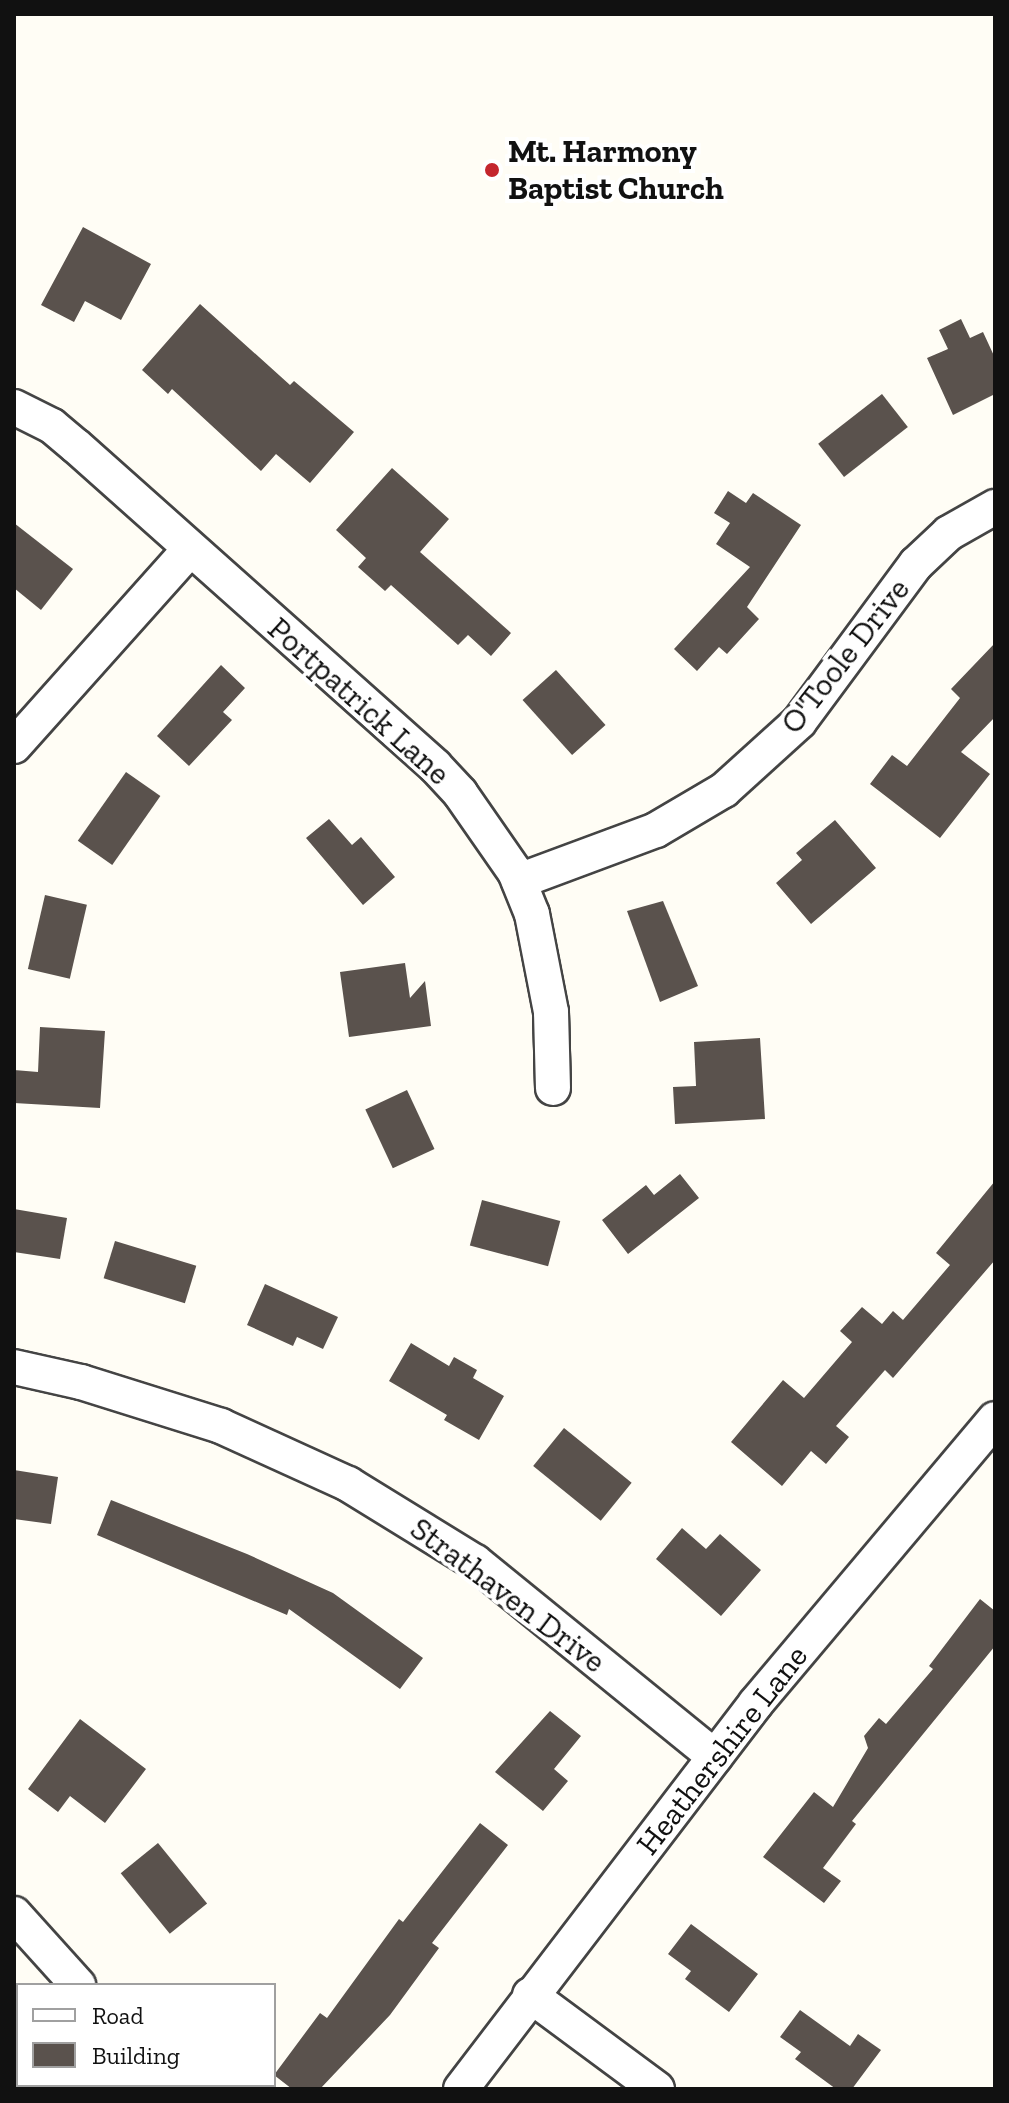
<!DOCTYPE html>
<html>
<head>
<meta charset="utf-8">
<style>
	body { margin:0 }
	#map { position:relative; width:1009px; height:2103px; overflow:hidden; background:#fffdf5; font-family:"Zilla Slab",serif }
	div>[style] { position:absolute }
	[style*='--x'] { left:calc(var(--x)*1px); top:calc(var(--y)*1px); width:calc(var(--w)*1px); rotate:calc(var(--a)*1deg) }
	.building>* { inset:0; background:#5a524d; transform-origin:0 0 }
	.roads { filter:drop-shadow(2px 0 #444) drop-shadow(-2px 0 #444) drop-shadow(0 2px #444) drop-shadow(0 -2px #444) }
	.minor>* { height:34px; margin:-17px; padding:0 17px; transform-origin:17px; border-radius:17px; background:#fff }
	.dots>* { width:22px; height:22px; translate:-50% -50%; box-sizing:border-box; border:4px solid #fff; border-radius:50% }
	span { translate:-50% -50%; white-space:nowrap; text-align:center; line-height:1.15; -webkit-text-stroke:8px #fff; paint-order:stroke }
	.poi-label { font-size:32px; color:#111; font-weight:700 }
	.left { translate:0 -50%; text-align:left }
	.street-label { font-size:32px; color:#111 }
	.frame { position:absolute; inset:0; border:16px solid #111; pointer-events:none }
	.legend { position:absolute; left:16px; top:1983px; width:260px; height:104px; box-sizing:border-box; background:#fff; border:2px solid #a0a0a0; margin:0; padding:10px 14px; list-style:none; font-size:24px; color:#111 }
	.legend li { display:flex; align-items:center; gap:16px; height:40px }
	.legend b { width:40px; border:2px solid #a0a0a0 }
</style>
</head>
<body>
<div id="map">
	<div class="building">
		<i style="clip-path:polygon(83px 227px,151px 264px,121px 320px,85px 301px,74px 322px,41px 305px)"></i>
		<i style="clip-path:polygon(200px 304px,290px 385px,294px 381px,354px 432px,310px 483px,276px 454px,261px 471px,172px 389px,168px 394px,142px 370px)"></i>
		<i style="clip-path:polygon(961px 319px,970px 338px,983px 332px,995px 358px,995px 394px,953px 415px,927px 358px,948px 349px,939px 330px)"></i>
		<i style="left:882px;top:394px;width:42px;height:81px;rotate:52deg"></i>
		<i style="clip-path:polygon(392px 468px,449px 519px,420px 552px,511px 633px,491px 656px,468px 635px,458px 645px,391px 585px,385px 591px,358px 567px,366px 558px,336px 530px)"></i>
		<i style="clip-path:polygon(728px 491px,746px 503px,753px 493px,801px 525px,747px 607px,759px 619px,727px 654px,719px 647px,697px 671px,674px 649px,750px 567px,716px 544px,730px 523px,714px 513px)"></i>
		<i style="clip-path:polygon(14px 523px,73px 569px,41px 610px,14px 588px)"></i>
		<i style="clip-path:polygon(995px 643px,995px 717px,961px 752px,990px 774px,940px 838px,870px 784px,892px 755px,907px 766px,960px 698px,951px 689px)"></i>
		<i style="clip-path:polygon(221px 665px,245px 688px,223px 712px,232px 720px,189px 766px,157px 736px)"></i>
		<i style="left:556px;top:670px;width:74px;height:45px;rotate:48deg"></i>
		<i style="left:126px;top:772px;width:42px;height:84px;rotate:35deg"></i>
		<i style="clip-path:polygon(329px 819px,352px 845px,361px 837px,395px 877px,363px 905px,306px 838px)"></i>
		<i style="clip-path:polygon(835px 820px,876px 868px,811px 924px,776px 883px,802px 860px,796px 853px)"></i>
		<i style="left:45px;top:895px;width:43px;height:76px;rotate:13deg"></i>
		<i style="clip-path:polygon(663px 901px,698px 986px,660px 1002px,627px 911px)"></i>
		<i style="clip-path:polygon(405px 963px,410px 998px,425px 981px,431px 1026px,349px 1037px,340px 972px)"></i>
		<i style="clip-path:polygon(40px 1027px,105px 1031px,100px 1108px,14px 1103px,14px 1070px,38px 1072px)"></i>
		<i style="clip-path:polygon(760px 1038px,765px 1119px,675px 1124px,673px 1087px,696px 1086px,694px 1042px)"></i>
		<i style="left:407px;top:1090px;width:65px;height:46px;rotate:65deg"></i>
		<i style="clip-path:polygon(680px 1174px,699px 1198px,628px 1254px,602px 1220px,646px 1185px,654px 1195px)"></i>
		<i style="clip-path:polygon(995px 1181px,995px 1260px,893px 1378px,885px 1370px,836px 1426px,849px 1437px,826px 1464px,811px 1451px,782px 1486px,731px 1442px,783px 1380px,804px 1398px,852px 1342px,840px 1331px,862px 1307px,882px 1324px,893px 1311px,903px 1320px,950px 1265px,936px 1253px)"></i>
		<i style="left:482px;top:1200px;width:81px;height:47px;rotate:15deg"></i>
		<i style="clip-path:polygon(14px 1209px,67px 1218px,60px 1259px,14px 1252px)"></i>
		<i style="left:115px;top:1241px;width:85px;height:39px;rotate:17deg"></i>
		<i style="clip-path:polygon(265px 1284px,338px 1317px,323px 1349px,297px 1337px,293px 1346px,247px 1325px)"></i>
		<i style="clip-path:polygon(411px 1343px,449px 1366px,454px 1357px,477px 1370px,473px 1378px,504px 1396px,479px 1440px,444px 1420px,447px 1415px,389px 1381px)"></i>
		<i style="left:564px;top:1428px;width:87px;height:49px;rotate:39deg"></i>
		<i style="clip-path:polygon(14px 1470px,58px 1477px,51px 1524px,14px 1519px)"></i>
		<i style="clip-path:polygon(111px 1500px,247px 1554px,333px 1593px,423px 1658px,400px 1689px,289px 1609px,287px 1615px,97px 1535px)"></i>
		<i style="clip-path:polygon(682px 1528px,706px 1549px,720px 1534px,761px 1570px,721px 1616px,656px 1559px)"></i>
		<i style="clip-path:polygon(980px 1599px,995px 1611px,995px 1646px,852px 1821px,856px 1824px,823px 1868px,841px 1881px,824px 1903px,763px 1857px,814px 1792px,833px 1807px,868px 1748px,864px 1736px,879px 1718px,886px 1724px,933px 1669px,929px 1666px)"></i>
		<i style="clip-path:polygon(550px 1711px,581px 1736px,554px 1769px,568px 1781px,543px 1811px,495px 1772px)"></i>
		<i style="clip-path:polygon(80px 1719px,146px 1769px,105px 1823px,70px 1796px,58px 1812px,28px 1789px)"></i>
		<i style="clip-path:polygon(480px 1823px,508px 1845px,432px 1943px,439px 1948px,390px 2015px,320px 2089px,292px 2089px,274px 2075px,320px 2013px,327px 2018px,399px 1919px,403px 1922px)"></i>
		<i style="left:158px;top:1843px;width:78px;height:48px;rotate:51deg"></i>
		<i style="clip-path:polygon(691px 1924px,758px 1974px,729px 2012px,685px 1979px,691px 1971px,668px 1954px)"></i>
		<i style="clip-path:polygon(800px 2010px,850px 2046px,858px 2034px,881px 2050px,852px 2089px,836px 2089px,795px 2059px,801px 2052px,780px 2037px)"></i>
	</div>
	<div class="roads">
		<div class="minor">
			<i style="--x:14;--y:407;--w:42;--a:26.6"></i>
			<i style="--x:52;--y:426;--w:31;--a:40"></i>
			<i style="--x:76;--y:446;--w:481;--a:41.7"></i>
			<i style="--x:435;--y:766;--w:37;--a:47"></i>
			<i style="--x:460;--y:793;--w:96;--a:55.2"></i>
			<i style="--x:515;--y:872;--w:45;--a:68"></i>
			<i style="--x:532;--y:914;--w:100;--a:79"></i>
			<i style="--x:551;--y:1012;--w:76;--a:88.5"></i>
			<i style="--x:14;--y:746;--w:263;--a:-48.2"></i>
			<i style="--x:519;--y:881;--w:146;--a:-20.4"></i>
			<i style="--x:656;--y:830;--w:79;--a:-30.5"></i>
			<i style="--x:724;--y:790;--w:101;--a:-42.2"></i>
			<i style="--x:799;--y:722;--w:197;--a:-53.5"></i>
			<i style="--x:916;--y:564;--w:45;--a:-43.2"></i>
			<i style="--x:949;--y:533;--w:53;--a:-29.5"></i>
			<i style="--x:14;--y:1367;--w:69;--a:12.6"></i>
			<i style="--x:81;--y:1382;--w:147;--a:17.4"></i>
			<i style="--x:221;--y:1426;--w:140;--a:24.5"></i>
			<i style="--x:348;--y:1484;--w:149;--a:31.6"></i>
			<i style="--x:475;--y:1562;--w:309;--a:39.1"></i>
			<i style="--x:14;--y:1914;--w:96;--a:48"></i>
			<i style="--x:530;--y:1995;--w:158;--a:36.5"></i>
			<i style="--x:149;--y:2085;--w:6;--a:39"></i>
			<i style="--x:461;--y:2089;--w:486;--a:-52.6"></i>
			<i style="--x:756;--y:1703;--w:371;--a:-49.9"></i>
		</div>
	</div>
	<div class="dots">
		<i style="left:492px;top:170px;background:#c4262e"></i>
	</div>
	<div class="poi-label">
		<span class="left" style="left:508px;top:170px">Mt. Harmony<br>Baptist Church</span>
	</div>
	<div class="street-label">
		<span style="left:845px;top:656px;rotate:-52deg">O'Toole Drive</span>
		<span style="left:359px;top:701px;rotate:42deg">Portpatrick Lane</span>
		<span style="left:508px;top:1595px;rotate:37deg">Strathaven Drive</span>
		<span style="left:722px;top:1750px;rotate:-52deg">Heathershire Lane</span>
	</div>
	<div class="frame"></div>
	<ul class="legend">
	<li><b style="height:10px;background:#fff"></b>Road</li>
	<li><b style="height:22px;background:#5a524d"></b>Building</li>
	</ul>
</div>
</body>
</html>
